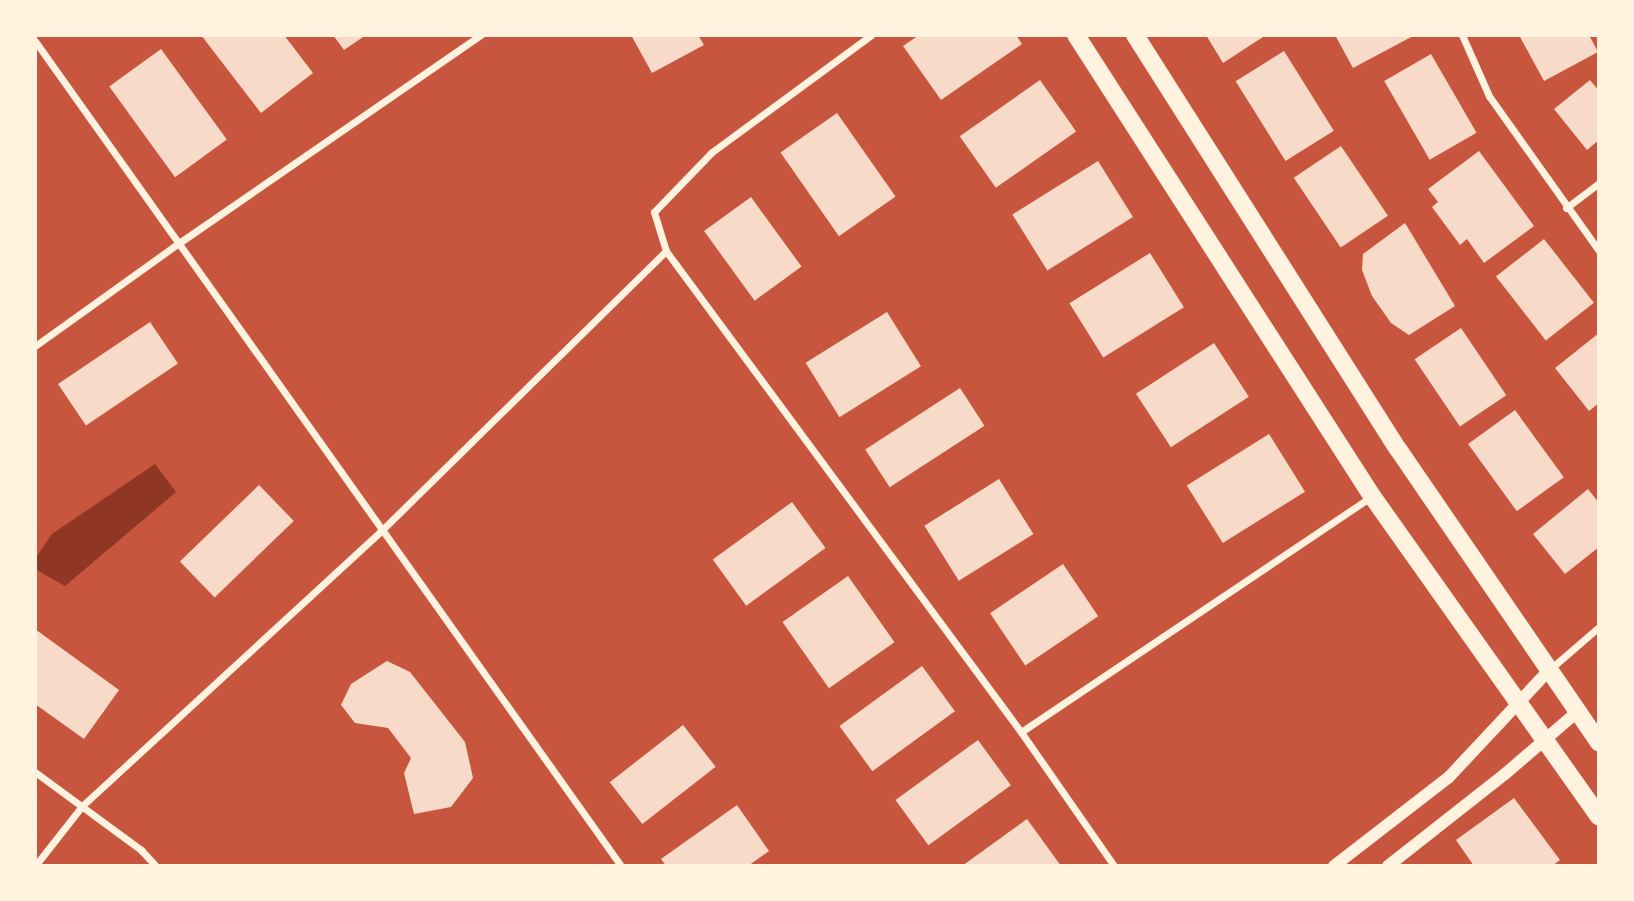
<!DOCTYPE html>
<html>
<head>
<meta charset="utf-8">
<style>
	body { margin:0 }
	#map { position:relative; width:1634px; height:901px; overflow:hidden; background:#c8553d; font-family:"Alegreya Sans",sans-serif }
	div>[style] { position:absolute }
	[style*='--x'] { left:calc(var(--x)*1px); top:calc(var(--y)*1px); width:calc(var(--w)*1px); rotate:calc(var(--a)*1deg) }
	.water>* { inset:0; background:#8f3625 }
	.building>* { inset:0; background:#f7dbc8; transform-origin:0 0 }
	.minor>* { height:7px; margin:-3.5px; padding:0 3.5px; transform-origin:3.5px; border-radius:3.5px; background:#fff3e0 }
	.tertiary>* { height:12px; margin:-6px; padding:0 6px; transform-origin:6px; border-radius:6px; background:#fff3e0 }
	.primary>* { height:18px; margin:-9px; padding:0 9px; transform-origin:9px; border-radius:9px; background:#fff3e0 }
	span { translate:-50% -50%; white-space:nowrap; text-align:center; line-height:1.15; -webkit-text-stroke:5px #fff3e0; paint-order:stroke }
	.frame { position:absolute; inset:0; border:37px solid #fff3e0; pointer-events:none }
</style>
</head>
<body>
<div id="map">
	<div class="water">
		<i style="clip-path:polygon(155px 464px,176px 492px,65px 586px,35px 569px,35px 559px,52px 534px)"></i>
	</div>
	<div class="building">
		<i style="clip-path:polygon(201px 35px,284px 35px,313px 73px,261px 113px)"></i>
		<i style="clip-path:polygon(333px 35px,366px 35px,344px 50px)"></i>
		<i style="clip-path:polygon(631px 35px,698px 35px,704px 45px,652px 73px)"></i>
		<i style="clip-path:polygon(919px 35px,1016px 35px,1022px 44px,941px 100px,903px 46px)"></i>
		<i style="clip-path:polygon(1206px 35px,1266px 35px,1223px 63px)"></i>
		<i style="clip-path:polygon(1335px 35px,1415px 35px,1353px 68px)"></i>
		<i style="clip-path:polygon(1519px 35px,1589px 35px,1598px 52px,1544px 81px)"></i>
		<i style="left:161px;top:49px;width:112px;height:64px;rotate:54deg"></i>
		<i style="left:1284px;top:51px;width:94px;height:57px;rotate:58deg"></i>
		<i style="left:1431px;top:54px;width:91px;height:54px;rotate:60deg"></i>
		<i style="left:1040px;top:80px;width:63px;height:98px;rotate:55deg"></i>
		<i style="clip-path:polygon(1590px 80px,1599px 91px,1599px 140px,1587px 150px,1554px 109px)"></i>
		<i style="left:837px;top:113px;width:102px;height:69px;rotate:55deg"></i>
		<i style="left:1341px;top:146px;width:84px;height:57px;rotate:56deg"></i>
		<i style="clip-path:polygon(1479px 151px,1534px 226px,1484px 263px,1467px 239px,1460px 245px,1432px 207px,1438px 202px,1428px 189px)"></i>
		<i style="left:1098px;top:161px;width:66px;height:101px;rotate:58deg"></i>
		<i style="left:751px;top:197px;width:86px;height:58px;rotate:54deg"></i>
		<i style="clip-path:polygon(1405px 223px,1455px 306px,1409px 335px,1391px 323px,1372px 296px,1362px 270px,1363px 254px)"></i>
		<i style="left:1544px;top:239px;width:81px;height:61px;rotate:52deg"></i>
		<i style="left:1150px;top:253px;width:64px;height:95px;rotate:58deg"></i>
		<i style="left:887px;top:312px;width:64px;height:96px;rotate:58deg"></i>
		<i style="left:150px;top:322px;width:50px;height:111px;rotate:56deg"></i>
		<i style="left:1461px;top:328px;width:81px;height:56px;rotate:56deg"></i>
		<i style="clip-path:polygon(1599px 333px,1599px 403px,1589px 411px,1555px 368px)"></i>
		<i style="left:1214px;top:343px;width:64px;height:93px;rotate:57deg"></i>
		<i style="left:960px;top:388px;width:45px;height:113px;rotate:57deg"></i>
		<i style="left:1515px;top:410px;width:83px;height:58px;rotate:54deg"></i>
		<i style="left:1269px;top:434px;width:68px;height:97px;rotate:58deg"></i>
		<i style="left:999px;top:479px;width:65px;height:88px;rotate:58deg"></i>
		<i style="left:259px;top:485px;width:50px;height:110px;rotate:46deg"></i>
		<i style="clip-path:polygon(1588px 489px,1599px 503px,1599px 547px,1565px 574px,1533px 534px)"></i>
		<i style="left:792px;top:502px;width:57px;height:98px;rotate:54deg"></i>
		<i style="left:1063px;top:564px;width:63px;height:88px;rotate:56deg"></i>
		<i style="left:848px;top:576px;width:81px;height:80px;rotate:55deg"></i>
		<i style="clip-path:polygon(35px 629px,119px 690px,84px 739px,35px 704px)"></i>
		<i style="clip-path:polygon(387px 661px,410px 672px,465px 742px,473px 778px,451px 807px,414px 814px,404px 773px,411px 758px,388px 728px,355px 723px,341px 705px,351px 684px)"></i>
		<i style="left:922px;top:666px;width:56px;height:102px;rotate:54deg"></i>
		<i style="left:683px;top:725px;width:53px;height:93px;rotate:52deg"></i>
		<i style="left:978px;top:740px;width:56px;height:102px;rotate:54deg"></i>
		<i style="clip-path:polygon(1514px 798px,1560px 860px,1552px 866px,1474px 866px,1456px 840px)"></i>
		<i style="clip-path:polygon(737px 805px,769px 851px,748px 866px,666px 866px,661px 859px)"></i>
		<i style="clip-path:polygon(1027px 819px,1061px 866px,962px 866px)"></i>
	</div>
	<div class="minor">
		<i style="--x:1462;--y:35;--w:67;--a:66.1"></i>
		<i style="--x:1489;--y:96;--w:190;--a:54.6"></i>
		<i style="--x:35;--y:41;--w:1012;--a:54.61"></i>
		<i style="--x:1566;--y:208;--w:41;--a:-37.1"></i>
		<i style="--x:666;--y:251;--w:598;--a:53.57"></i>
		<i style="--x:1021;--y:732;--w:163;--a:55.2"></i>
		<i style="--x:35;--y:346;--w:177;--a:-35.6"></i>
		<i style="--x:179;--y:243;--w:367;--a:-34.6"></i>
		<i style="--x:1549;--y:670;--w:66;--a:-40.7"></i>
		<i style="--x:1021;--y:732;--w:423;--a:-33.9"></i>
		<i style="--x:35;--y:772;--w:132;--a:36.3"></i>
		<i style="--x:141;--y:850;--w:22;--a:47"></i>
		<i style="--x:35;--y:866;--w:76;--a:-51.9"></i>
		<i style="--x:82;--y:806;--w:409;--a:-42.6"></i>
		<i style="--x:383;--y:529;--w:397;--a:-44.5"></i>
		<i style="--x:666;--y:251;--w:41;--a:-107.1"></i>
		<i style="--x:654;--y:212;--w:83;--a:-46"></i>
		<i style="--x:712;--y:152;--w:197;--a:-36.3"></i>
	</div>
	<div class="tertiary">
		<i style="--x:1334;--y:866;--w:145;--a:-37.7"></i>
		<i style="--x:1449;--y:777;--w:146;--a:-46.9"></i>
		<i style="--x:1388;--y:866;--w:149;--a:-38.2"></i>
		<i style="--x:1505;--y:774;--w:95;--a:-40.7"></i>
	</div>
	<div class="primary">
		<i style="--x:1076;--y:35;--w:548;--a:57.3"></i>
		<i style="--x:1372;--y:496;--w:393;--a:54.7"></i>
		<i style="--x:1135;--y:35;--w:490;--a:57.6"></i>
		<i style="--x:1398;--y:449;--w:356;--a:55.6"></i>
	</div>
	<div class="frame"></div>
</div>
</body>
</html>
